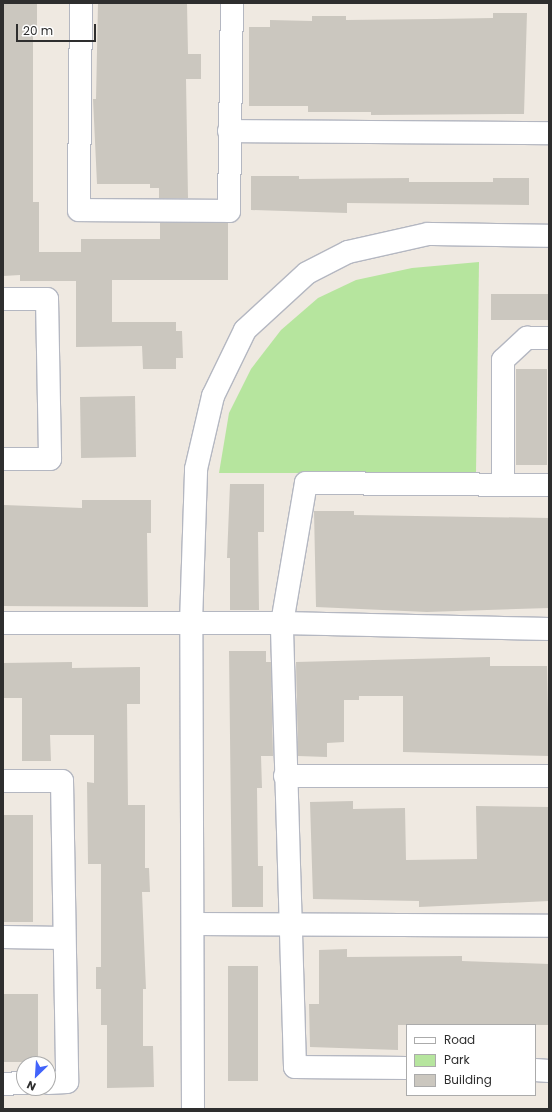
<!DOCTYPE html>
<html>
<head>
<meta charset="utf-8">
<style>
	body { margin:0 }
	#map { position:relative; width:552px; height:1112px; overflow:hidden; background:#efe9e1; font-family:Poppins,sans-serif }
	div>[style] { position:absolute }
	[style*='--x'] { left:calc(var(--x)*1px); top:calc(var(--y)*1px); width:calc(var(--w)*1px); rotate:calc(var(--a)*1deg) }
	.green>* { inset:0; background:#b6e59e }
	.building>* { inset:0; background:#cbc7bf; transform-origin:0 0 }
	.roads { filter:drop-shadow(1px 0 #b4b7c1) drop-shadow(-1px 0 #b4b7c1) drop-shadow(0 1px #b4b7c1) drop-shadow(0 -1px #b4b7c1) }
	.minor>* { height:22px; margin:-11px; padding:0 11px; transform-origin:11px; border-radius:11px; background:#fff }
	span { translate:-50% -50%; white-space:nowrap; text-align:center; line-height:1.15; -webkit-text-stroke:3px #fff; paint-order:stroke }
	.frame { position:absolute; inset:0; border:4px solid #2e2e2e; pointer-events:none }
	.legend { position:absolute; left:406px; top:1024px; width:130px; height:72px; box-sizing:border-box; background:#fff; border:1px solid #ababab; margin:0; padding:5px 7px; list-style:none; font-size:12px; color:#2e2e2e }
	.legend li { display:flex; align-items:center; gap:8px; height:20px }
	.legend b { width:20px; border:1px solid #ababab }
	.north { position:absolute; left:16px; top:1056px; width:40px; height:40px; box-sizing:border-box; background:#fff; border:1px solid #ababab; border-radius:50%; rotate:205deg; font-size:11px; font-weight:700; line-height:16px; text-align:center; color:#2e2e2e }
	.north::after { content:''; display:block; margin:auto; width:14px; height:18px; background:#4264fb; clip-path:polygon(50% 0,100% 100%,50% 72%,0 100%) }
	.scale { position:absolute; left:16px; top:24px; width:80px; height:18px; box-sizing:border-box; border:2px solid #2e2e2e; border-top:0; padding-left:5px; font-size:12px; line-height:14px; white-space:nowrap; color:#2e2e2e; -webkit-text-stroke:3px #fff; paint-order:stroke }
</style>
</head>
<body>
<div id="map">
	<div class="green">
		<i style="clip-path:polygon(479px 262px,476px 473px,219px 473px,229px 413px,251px 369px,281px 330px,318px 298px,356px 280px,412px 268px)"></i>
	</div>
	<div class="building">
		<i style="clip-path:polygon(4px 3px,37px 3px,37px 31px,33px 31px,33px 202px,39px 202px,39px 252px,81px 252px,81px 239px,160px 239px,160px 223px,228px 223px,228px 280px,112px 280px,112px 322px,176px 322px,176px 331px,182px 331px,183px 358px,176px 358px,176px 369px,143px 369px,142px 346px,76px 347px,76px 281px,20px 281px,20px 275px,3px 276px)"></i>
		<i style="clip-path:polygon(98px 3px,187px 3px,188px 54px,201px 54px,201px 79px,186px 79px,188px 198px,159px 198px,159px 188px,150px 188px,150px 184px,97px 184px,93px 99px,96px 99px)"></i>
		<i style="clip-path:polygon(493px 13px,527px 13px,524px 114px,371px 115px,371px 112px,308px 112px,308px 106px,249px 106px,249px 27px,270px 27px,270px 20px,312px 21px,312px 16px,346px 16px,346px 20px,436px 19px,493px 18px)"></i>
		<i style="clip-path:polygon(251px 176px,299px 176px,299px 179px,409px 178px,409px 182px,493px 182px,493px 178px,529px 178px,529px 205px,347px 203px,347px 213px,251px 210px)"></i>
		<i style="left:491px;top:294px;width:58px;height:26px"></i>
		<i style="left:516px;top:369px;width:31px;height:96px"></i>
		<i style="left:135px;top:396px;width:61px;height:55px;rotate:89deg"></i>
		<i style="clip-path:polygon(230px 484px,264px 484px,264px 532px,258px 532px,259px 610px,230px 610px,230px 558px,227px 558px)"></i>
		<i style="clip-path:polygon(82px 500px,151px 500px,151px 533px,147px 533px,148px 607px,3px 606px,4px 505px,82px 508px)"></i>
		<i style="clip-path:polygon(314px 511px,354px 511px,354px 515px,549px 518px,549px 608px,427px 612px,316px 607px)"></i>
		<i style="clip-path:polygon(229px 651px,266px 651px,266px 662px,271px 662px,273px 756px,261px 756px,262px 788px,257px 788px,258px 866px,263px 866px,263px 907px,232px 907px)"></i>
		<i style="clip-path:polygon(490px 657px,490px 666px,547px 666px,549px 756px,403px 752px,403px 696px,359px 696px,359px 700px,344px 700px,344px 742px,327px 743px,327px 757px,298px 756px,296px 662px)"></i>
		<i style="clip-path:polygon(72px 662px,72px 668px,140px 667px,140px 704px,127px 704px,128px 805px,145px 805px,145px 868px,149px 868px,150px 892px,142px 892px,146px 989px,143px 989px,143px 1046px,153px 1046px,154px 1087px,107px 1088px,107px 1025px,101px 1025px,101px 989px,96px 989px,96px 967px,101px 967px,101px 864px,88px 864px,87px 782px,94px 783px,94px 735px,50px 735px,51px 761px,22px 761px,22px 698px,3px 698px,3px 663px)"></i>
		<i style="clip-path:polygon(353px 801px,353px 809px,405px 808px,406px 860px,477px 859px,476px 806px,549px 807px,549px 901px,419px 907px,419px 901px,313px 899px,310px 802px)"></i>
		<i style="left:3px;top:815px;width:30px;height:107px"></i>
		<i style="clip-path:polygon(347px 949px,347px 957px,462px 956px,462px 961px,549px 964px,549px 1025px,398px 1025px,398px 1050px,310px 1047px,309px 1004px,319px 1004px,319px 950px)"></i>
		<i style="left:228px;top:966px;width:30px;height:115px"></i>
		<i style="left:3px;top:994px;width:35px;height:68px"></i>
	</div>
	<div class="roads">
		<div class="minor">
			<i style="--x:81;--y:3;--w:207;--a:90.6"></i>
			<i style="--x:79;--y:210;--w:150;--a:0.4"></i>
			<i style="--x:229;--y:211;--w:208;--a:-89.2"></i>
			<i style="--x:229;--y:131;--w:320;--a:0.4"></i>
			<i style="--x:3;--y:299;--w:44;--a:0"></i>
			<i style="--x:47;--y:299;--w:160;--a:88.9"></i>
			<i style="--x:50;--y:459;--w:47;--a:180"></i>
			<i style="--x:503;--y:484;--w:124;--a:-90"></i>
			<i style="--x:503;--y:360;--w:33;--a:-43"></i>
			<i style="--x:527;--y:338;--w:22;--a:0"></i>
			<i style="--x:3;--y:623;--w:279;--a:0"></i>
			<i style="--x:282;--y:623;--w:267;--a:1.3"></i>
			<i style="--x:285;--y:776;--w:264;--a:0"></i>
			<i style="--x:3;--y:781;--w:59;--a:0"></i>
			<i style="--x:62;--y:781;--w:301;--a:89"></i>
			<i style="--x:67;--y:1082;--w:19;--a:177"></i>
			<i style="--x:195;--y:924;--w:354;--a:0.3"></i>
			<i style="--x:3;--y:937;--w:61;--a:0.9"></i>
			<i style="--x:407;--y:1068;--w:112;--a:-179.5"></i>
			<i style="--x:295;--y:1067;--w:444;--a:-91.7"></i>
			<i style="--x:282;--y:623;--w:142;--a:-80.3"></i>
			<i style="--x:306;--y:483;--w:243;--a:0.5"></i>
			<i style="--x:535;--y:1070;--w:14;--a:4"></i>
			<i style="--x:3;--y:1084;--w:21;--a:-3"></i>
			<i style="--x:193;--y:1109;--w:486;--a:-90.2"></i>
			<i style="--x:191;--y:623;--w:154;--a:-88.1"></i>
			<i style="--x:196;--y:469;--w:75;--a:-76.9"></i>
			<i style="--x:213;--y:396;--w:73;--a:-64.1"></i>
			<i style="--x:245;--y:330;--w:84;--a:-42.6"></i>
			<i style="--x:307;--y:273;--w:46;--a:-27.1"></i>
			<i style="--x:348;--y:252;--w:82;--a:-12.7"></i>
			<i style="--x:428;--y:234;--w:121;--a:0.9"></i>
		</div>
	</div>
	<div class="frame"></div>
	<ul class="legend">
	<li><b style="height:5px;background:#fff"></b>Road</li>
	<li><b style="height:11px;background:#b6e59e"></b>Park</li>
	<li><b style="height:11px;background:#cbc7bf"></b>Building</li>
	</ul>
	<div class="north">N</div>
	<div class="scale">20 m</div>
</div>
</body>
</html>
